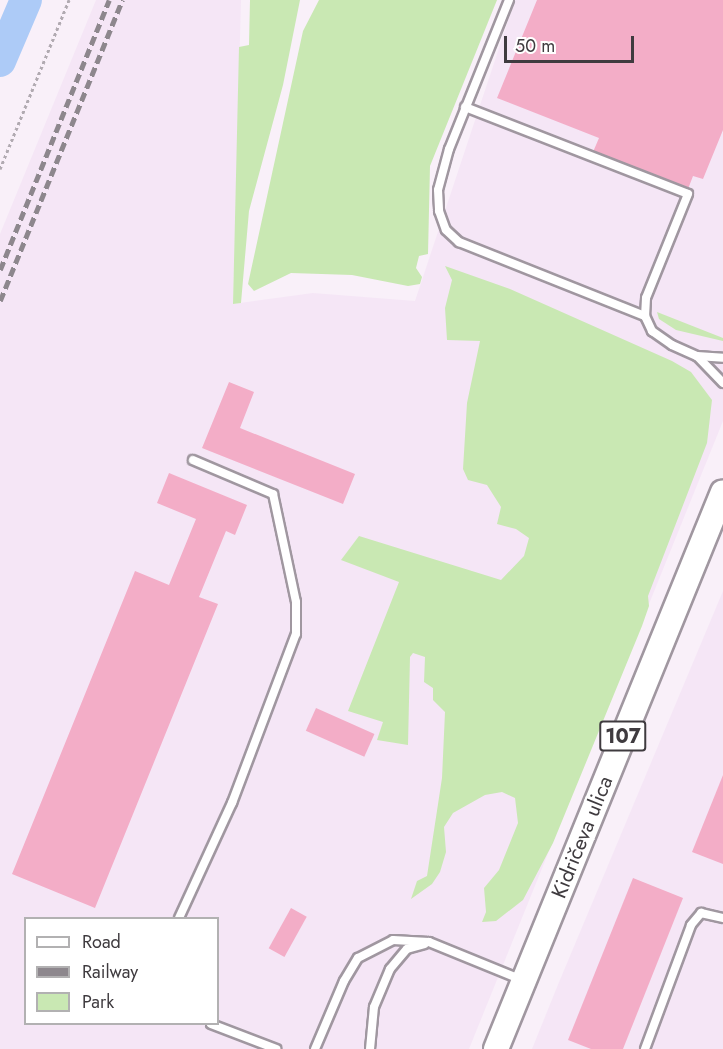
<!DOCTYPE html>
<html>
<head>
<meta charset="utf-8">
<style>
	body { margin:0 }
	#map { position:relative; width:723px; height:1049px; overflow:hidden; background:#f9f0f9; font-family:Jost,sans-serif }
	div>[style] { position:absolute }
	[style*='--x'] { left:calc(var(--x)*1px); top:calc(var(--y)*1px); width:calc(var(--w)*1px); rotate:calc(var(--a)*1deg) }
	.built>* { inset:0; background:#f5e6f6 }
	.green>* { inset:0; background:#c9e8b3 }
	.river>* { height:32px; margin:-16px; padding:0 16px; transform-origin:16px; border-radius:16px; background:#adcbf7 }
	.building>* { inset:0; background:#f3adc7; transform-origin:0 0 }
	.path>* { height:3px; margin-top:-1.5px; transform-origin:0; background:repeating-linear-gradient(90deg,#b1aab1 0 3px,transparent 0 6px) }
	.roads { filter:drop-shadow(2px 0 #a097a0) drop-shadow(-2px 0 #a097a0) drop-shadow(0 2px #a097a0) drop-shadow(0 -2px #a097a0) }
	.service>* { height:8px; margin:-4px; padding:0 4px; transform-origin:4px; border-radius:4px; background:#fff }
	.primary>* { height:24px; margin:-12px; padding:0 12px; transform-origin:12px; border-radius:12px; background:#fff }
	.rail>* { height:4.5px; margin-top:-2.25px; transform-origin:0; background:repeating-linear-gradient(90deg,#8d878d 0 9px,transparent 0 13.5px) }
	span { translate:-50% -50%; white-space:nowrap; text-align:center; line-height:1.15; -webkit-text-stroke:4.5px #fff; paint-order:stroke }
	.shield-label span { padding:2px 4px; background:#fff; border:2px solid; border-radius:4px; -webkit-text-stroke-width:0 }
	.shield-label { font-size:20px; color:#3f3b3f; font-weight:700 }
	.street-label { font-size:21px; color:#3f3b3f }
	.legend { position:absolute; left:24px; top:917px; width:195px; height:108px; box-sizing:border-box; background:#fff; border:2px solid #b2b1b2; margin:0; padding:8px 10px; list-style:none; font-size:18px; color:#3f3b3f }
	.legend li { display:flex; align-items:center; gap:12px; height:30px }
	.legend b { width:30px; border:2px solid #b2b1b2 }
	.scale { position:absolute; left:504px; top:36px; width:130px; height:27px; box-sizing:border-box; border:3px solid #3f3b3f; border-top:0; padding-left:8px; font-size:18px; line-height:21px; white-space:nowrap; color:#3f3b3f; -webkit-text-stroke:4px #fff; paint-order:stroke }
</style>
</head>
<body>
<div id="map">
	<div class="built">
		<i style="clip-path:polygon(evenodd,96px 0,241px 0,233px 304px,313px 293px,415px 301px,515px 0,723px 0,723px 421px,469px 1049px,0 1049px,0 234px,96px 0,26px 918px,218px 918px,218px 1024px,26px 1024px,26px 918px)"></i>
		<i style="clip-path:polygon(723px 591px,723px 1049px,532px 1049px,557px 987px)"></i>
	</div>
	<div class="green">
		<i style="clip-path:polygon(250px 0,300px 0,283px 85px,249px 211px,241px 303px,233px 304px,239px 47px,249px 45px)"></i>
		<i style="clip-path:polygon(319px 0,497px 0,430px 166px,428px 254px,419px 256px,416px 268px,422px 277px,420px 284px,408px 286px,352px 275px,291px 273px,254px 291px,248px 284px,303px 31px)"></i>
		<i style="clip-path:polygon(445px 266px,510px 289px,672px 361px,691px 372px,712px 400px,707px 443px,648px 596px,649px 606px,642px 626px,553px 843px,523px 900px,496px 921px,482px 922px,486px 912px,484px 888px,499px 870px,518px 823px,515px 798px,502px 792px,485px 795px,453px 813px,444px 827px,446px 852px,440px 872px,432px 884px,411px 899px,417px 881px,427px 876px,442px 778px,445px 712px,433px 700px,433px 688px,424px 682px,425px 657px,413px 653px,410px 657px,408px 745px,377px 740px,383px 722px,348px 711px,399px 582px,341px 560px,359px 536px,501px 580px,524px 556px,529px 538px,516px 529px,497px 524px,501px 507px,487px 485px,468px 480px,463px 469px,467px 403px,480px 341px,447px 340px,445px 308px,452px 280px)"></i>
		<i style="clip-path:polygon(657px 312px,723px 338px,723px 341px,676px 330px,659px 319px)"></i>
	</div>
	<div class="river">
		<i style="--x:0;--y:61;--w:66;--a:-66.9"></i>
	</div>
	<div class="building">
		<i style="clip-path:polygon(537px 0,723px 0,723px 130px,703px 179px,693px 176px,688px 189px,593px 152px,599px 138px,497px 98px)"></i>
		<i style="clip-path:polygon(229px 382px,254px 392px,240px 428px,355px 474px,343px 504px,202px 448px)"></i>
		<i style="clip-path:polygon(169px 473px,247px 505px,235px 535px,226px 531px,199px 597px,218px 604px,95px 908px,12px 874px,135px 571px,169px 585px,196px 519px,157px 503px)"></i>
		<i style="left:316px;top:708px;width:64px;height:25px;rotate:24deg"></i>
		<i style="clip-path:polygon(723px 775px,723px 864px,692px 852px)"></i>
		<i style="clip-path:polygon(633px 878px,683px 898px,623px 1049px,591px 1049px,568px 1040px)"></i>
		<i style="left:291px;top:908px;width:18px;height:46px;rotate:29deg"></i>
	</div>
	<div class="path">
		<i style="--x:0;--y:169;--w:183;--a:-67.8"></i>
	</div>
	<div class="roads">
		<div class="service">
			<i style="--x:509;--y:0;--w:161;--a:111.9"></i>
			<i style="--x:449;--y:149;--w:42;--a:105"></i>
			<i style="--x:438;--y:190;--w:21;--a:87"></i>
			<i style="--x:439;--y:211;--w:20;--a:70"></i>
			<i style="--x:446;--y:230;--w:18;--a:43"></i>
			<i style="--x:459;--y:242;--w:200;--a:21.7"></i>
			<i style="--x:465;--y:107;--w:239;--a:21.3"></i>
			<i style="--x:688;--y:194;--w:112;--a:112"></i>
			<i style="--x:646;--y:298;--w:18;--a:93"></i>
			<i style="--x:645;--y:316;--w:17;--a:65"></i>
			<i style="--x:652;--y:331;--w:24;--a:35"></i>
			<i style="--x:672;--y:345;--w:27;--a:24"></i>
			<i style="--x:697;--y:356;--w:26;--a:4"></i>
			<i style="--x:698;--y:357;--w:36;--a:46"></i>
			<i style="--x:179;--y:918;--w:127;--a:-65.3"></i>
			<i style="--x:232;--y:803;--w:181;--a:-69.3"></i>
			<i style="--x:296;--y:634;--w:32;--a:-90"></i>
			<i style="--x:296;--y:602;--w:110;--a:-102"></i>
			<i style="--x:273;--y:494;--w:87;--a:-157"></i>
			<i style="--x:211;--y:1024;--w:70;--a:21"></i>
			<i style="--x:315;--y:1049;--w:74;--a:-66.9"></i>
			<i style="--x:344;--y:981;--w:27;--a:-59"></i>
			<i style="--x:358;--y:958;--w:39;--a:-27"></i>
			<i style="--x:393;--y:940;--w:36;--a:3"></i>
			<i style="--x:429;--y:942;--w:100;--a:22.2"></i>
			<i style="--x:370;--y:1049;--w:42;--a:-84.6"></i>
			<i style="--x:374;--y:1007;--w:41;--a:-67.2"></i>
			<i style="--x:390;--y:969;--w:26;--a:-50"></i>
			<i style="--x:407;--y:949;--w:18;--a:-16"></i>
			<i style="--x:645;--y:1049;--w:132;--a:-69.6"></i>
			<i style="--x:691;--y:925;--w:16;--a:-50"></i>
			<i style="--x:701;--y:913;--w:23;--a:13"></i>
		</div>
		<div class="primary">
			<i style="--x:496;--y:1049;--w:601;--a:-67.83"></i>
		</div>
	</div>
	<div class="rail">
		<i style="--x:0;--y:270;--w:291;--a:-68"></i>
		<i style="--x:0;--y:301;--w:325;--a:-67.9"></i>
	</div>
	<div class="shield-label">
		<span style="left:623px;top:736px">107</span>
	</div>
	<div class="street-label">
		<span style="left:582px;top:837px;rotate:-68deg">Kidričeva ulica</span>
	</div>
	<ul class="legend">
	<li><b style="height:8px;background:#fff"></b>Road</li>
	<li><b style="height:8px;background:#8d878d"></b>Railway</li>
	<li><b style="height:16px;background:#c9e8b3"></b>Park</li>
	</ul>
	<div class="scale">50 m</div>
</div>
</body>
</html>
